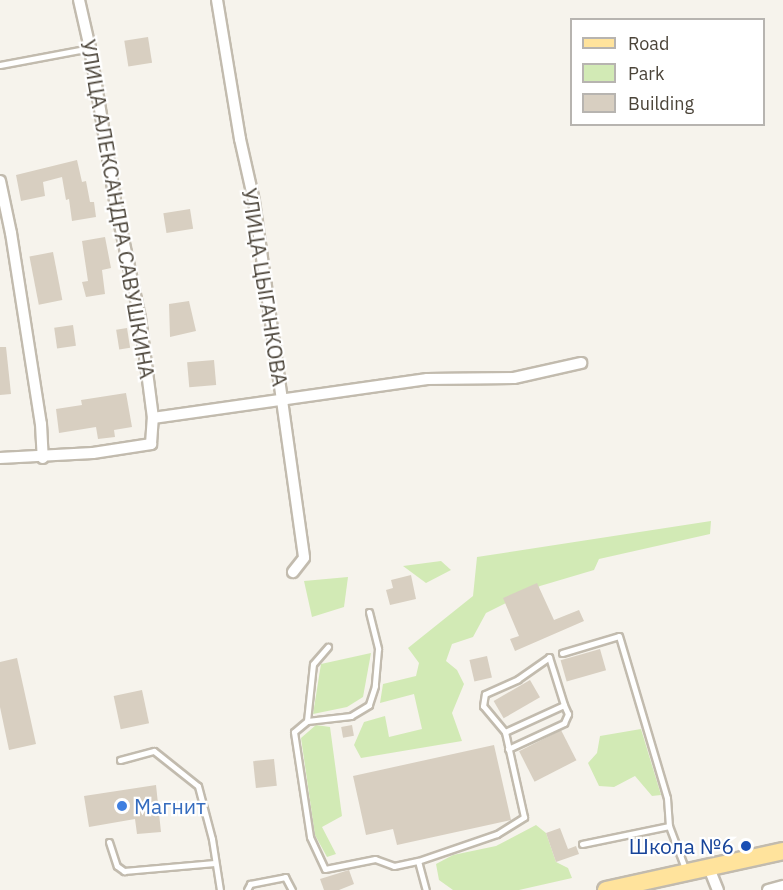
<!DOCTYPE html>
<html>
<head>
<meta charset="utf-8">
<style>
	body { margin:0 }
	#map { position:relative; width:783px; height:890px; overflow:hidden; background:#f6f3ec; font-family:"IBM Plex Sans",sans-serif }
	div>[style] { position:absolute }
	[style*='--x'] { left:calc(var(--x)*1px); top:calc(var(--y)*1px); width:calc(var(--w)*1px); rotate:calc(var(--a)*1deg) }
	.green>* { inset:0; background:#d2eab5 }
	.building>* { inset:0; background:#d8cfc1; transform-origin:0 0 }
	.roads { filter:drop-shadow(2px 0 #c2bbae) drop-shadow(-2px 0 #c2bbae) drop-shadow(0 2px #c2bbae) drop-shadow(0 -2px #c2bbae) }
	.service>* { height:5px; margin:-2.5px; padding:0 2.5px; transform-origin:2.5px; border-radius:2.5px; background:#fff }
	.minor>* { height:10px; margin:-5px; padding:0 5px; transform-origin:5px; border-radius:5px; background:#fff }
	.primary>* { height:16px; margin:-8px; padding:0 8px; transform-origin:8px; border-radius:8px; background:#ffe39c }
	.dots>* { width:16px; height:16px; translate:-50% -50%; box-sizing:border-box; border:3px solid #fff; border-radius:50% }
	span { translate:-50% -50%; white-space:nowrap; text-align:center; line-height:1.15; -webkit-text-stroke:4.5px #fff; paint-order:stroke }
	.street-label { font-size:21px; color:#4b4439 }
	.shop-label { font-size:21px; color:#366cbe }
	.left { translate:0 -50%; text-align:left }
	.transit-label { font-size:21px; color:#164399 }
	.right { translate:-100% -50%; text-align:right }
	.legend { position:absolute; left:570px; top:18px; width:195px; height:108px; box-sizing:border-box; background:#fff; border:2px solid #b7b4b0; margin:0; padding:8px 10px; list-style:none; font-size:18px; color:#4b4439 }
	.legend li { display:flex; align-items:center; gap:12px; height:30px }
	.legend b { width:30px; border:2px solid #b7b4b0 }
</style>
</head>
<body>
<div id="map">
	<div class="green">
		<i style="clip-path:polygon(711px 521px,710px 534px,599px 559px,594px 570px,540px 586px,486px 613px,473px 637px,452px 644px,446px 661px,457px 670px,464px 684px,452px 713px,462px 741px,361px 758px,354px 745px,364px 722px,385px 716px,389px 737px,422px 729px,414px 694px,380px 703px,383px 684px,416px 676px,419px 663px,408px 648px,473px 596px,477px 557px)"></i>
		<i style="clip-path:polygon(441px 561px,451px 570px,426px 583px,403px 566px)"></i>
		<i style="clip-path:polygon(348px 577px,344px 607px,312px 617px,304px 581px)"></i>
		<i style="clip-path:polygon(371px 653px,363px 697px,347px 707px,313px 714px,321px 664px)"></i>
		<i style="clip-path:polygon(316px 725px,330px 727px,342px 816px,322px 827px,336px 854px,327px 857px,315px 835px,301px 738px)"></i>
		<i style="clip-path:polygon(641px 729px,661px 795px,652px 796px,635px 776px,614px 787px,599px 786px,588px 763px,597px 753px,600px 736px)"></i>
		<i style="clip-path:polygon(536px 825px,546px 833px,556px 862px,568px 868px,572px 878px,519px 890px,453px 890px,439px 880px,436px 864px,453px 855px,496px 846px)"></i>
	</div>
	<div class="building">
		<i style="left:148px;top:37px;width:26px;height:24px;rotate:81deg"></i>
		<i style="clip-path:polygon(77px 160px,82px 182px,86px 181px,90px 202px,94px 202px,96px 217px,72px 221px,69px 199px,66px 200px,62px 177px,43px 182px,45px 196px,21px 201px,16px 175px)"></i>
		<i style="left:190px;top:209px;width:20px;height:27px;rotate:81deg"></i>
		<i style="clip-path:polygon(105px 237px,111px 268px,102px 270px,105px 294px,86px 297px,82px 282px,88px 281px,82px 241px)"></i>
		<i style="left:53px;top:252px;width:49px;height:24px;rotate:79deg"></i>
		<i style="clip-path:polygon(189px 301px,196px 331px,170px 337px,169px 304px)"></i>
		<i style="left:73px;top:325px;width:21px;height:19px;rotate:82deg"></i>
		<i style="left:127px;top:328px;width:20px;height:11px;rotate:81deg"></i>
		<i style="clip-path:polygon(0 347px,6px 347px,11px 394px,0 395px)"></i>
		<i style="left:214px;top:360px;width:25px;height:27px;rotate:85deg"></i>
		<i style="clip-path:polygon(126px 393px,132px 427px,114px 430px,115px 437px,98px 439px,96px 427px,59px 433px,56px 409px,82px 405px,81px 400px)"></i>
		<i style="clip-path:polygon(411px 575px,416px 599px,390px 605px,386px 590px,393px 588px,391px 580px)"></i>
		<i style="clip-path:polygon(537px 583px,554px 620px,579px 610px,584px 621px,515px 651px,510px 639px,519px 636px,503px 598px)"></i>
		<i style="left:600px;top:649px;width:22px;height:41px;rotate:74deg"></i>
		<i style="left:487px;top:656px;width:22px;height:18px;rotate:77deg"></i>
		<i style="clip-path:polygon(17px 658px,36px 744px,9px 750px,0 707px,0 662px)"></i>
		<i style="left:530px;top:680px;width:20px;height:42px;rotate:60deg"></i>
		<i style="left:142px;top:690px;width:34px;height:29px;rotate:78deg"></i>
		<i style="left:352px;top:725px;width:11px;height:11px;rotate:80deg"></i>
		<i style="left:561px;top:730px;width:34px;height:47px;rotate:63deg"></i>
		<i style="clip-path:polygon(494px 745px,511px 820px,397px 845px,393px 829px,366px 835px,353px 776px)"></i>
		<i style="left:274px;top:759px;width:27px;height:21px;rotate:84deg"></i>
		<i style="clip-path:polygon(156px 785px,161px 832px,137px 834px,135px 819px,89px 827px,84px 796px)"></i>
		<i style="clip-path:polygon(560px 828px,568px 849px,576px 846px,579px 854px,556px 862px,546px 833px)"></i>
		<i style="clip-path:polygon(349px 870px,354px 884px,339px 890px,324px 890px,320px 879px)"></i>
	</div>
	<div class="roads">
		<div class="service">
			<i style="--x:0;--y:65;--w:92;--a:-10.7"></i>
			<i style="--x:369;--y:612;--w:38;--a:76"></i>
			<i style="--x:378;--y:649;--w:37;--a:95"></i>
			<i style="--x:375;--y:686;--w:20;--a:108"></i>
			<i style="--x:369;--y:705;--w:21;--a:149"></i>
			<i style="--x:351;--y:716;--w:44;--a:173.5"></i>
			<i style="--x:307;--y:721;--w:17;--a:140"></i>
			<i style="--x:294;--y:732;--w:106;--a:81.3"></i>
			<i style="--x:310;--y:837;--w:35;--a:65"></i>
			<i style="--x:325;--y:869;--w:51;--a:-11.3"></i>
			<i style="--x:375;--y:859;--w:20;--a:20"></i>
			<i style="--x:394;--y:866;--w:25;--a:-12"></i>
			<i style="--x:418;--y:861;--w:30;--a:75"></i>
			<i style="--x:562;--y:653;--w:59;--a:-16.6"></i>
			<i style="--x:619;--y:636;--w:169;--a:73.5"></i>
			<i style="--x:667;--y:798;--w:28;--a:86"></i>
			<i style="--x:669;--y:826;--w:48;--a:69.3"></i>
			<i style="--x:307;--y:721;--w:57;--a:-84"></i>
			<i style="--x:313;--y:664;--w:23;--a:-49"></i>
			<i style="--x:508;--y:749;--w:62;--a:-24.9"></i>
			<i style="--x:564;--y:723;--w:10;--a:-66"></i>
			<i style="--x:568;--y:714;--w:10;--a:-114"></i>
			<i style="--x:120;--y:760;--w:35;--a:-15"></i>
			<i style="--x:154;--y:751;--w:56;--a:38.5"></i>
			<i style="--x:198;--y:786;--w:55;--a:75.2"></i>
			<i style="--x:212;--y:839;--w:52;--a:81.1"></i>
			<i style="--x:109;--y:842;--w:25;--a:72"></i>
			<i style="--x:117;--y:866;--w:9;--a:36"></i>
			<i style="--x:124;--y:871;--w:91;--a:-5"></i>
			<i style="--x:582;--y:844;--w:89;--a:-11.7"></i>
			<i style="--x:418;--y:861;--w:83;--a:-18.9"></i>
			<i style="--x:497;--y:834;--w:32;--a:-32"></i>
			<i style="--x:524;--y:817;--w:87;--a:-102.6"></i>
			<i style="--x:505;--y:732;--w:34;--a:-130"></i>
			<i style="--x:483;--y:706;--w:12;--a:-81"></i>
			<i style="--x:485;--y:694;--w:36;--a:-24"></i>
			<i style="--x:518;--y:679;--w:38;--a:-35"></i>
			<i style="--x:549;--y:657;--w:50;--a:72.6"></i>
			<i style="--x:564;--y:705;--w:65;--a:155.4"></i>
			<i style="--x:247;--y:890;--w:7;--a:-63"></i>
			<i style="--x:250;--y:884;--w:36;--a:-11"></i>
			<i style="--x:285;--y:877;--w:15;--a:62"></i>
		</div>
		<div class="minor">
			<i style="--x:79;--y:0;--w:49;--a:77.1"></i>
			<i style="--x:90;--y:48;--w:160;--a:80.7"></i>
			<i style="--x:116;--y:206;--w:115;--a:77.9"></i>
			<i style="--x:140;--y:318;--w:101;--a:82.6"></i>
			<i style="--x:217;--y:0;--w:141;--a:80.6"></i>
			<i style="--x:240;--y:139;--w:64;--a:77.3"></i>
			<i style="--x:254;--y:201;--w:360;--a:82"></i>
			<i style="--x:304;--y:558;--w:18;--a:128"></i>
			<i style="--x:0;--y:181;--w:53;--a:78.1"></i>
			<i style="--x:11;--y:233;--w:193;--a:81.1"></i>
			<i style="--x:41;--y:424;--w:34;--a:87"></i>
			<i style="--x:0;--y:458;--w:93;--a:-3.1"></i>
			<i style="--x:93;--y:453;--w:59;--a:-8.8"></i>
			<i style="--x:151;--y:444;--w:26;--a:-86"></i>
			<i style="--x:153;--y:418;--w:277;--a:-8.1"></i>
			<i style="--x:427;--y:379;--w:87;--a:-0.7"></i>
			<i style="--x:514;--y:378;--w:69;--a:-12.6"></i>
			<i style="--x:709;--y:868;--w:24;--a:68"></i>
			<i style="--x:768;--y:890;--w:16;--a:-15"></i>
		</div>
		<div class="primary">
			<i style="--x:606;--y:890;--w:181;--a:-12.4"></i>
		</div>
	</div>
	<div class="dots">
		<i style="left:122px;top:806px;background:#3f7fe0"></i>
		<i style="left:746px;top:846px;background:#1a4fb4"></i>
	</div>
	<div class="street-label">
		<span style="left:118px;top:209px;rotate:80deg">УЛИЦА АЛЕКСАНДРА САВУШКИНА</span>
		<span style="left:265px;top:287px;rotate:81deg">УЛИЦА ЦЫГАНКОВА</span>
	</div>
	<div class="shop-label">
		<span class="left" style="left:134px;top:806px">Магнит</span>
	</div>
	<div class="transit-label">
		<span class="right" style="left:734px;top:846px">Школа №6</span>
	</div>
	<ul class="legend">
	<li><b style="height:8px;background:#ffe39c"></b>Road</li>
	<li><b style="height:16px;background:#d2eab5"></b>Park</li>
	<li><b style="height:16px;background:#d8cfc1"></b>Building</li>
	</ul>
</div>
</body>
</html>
